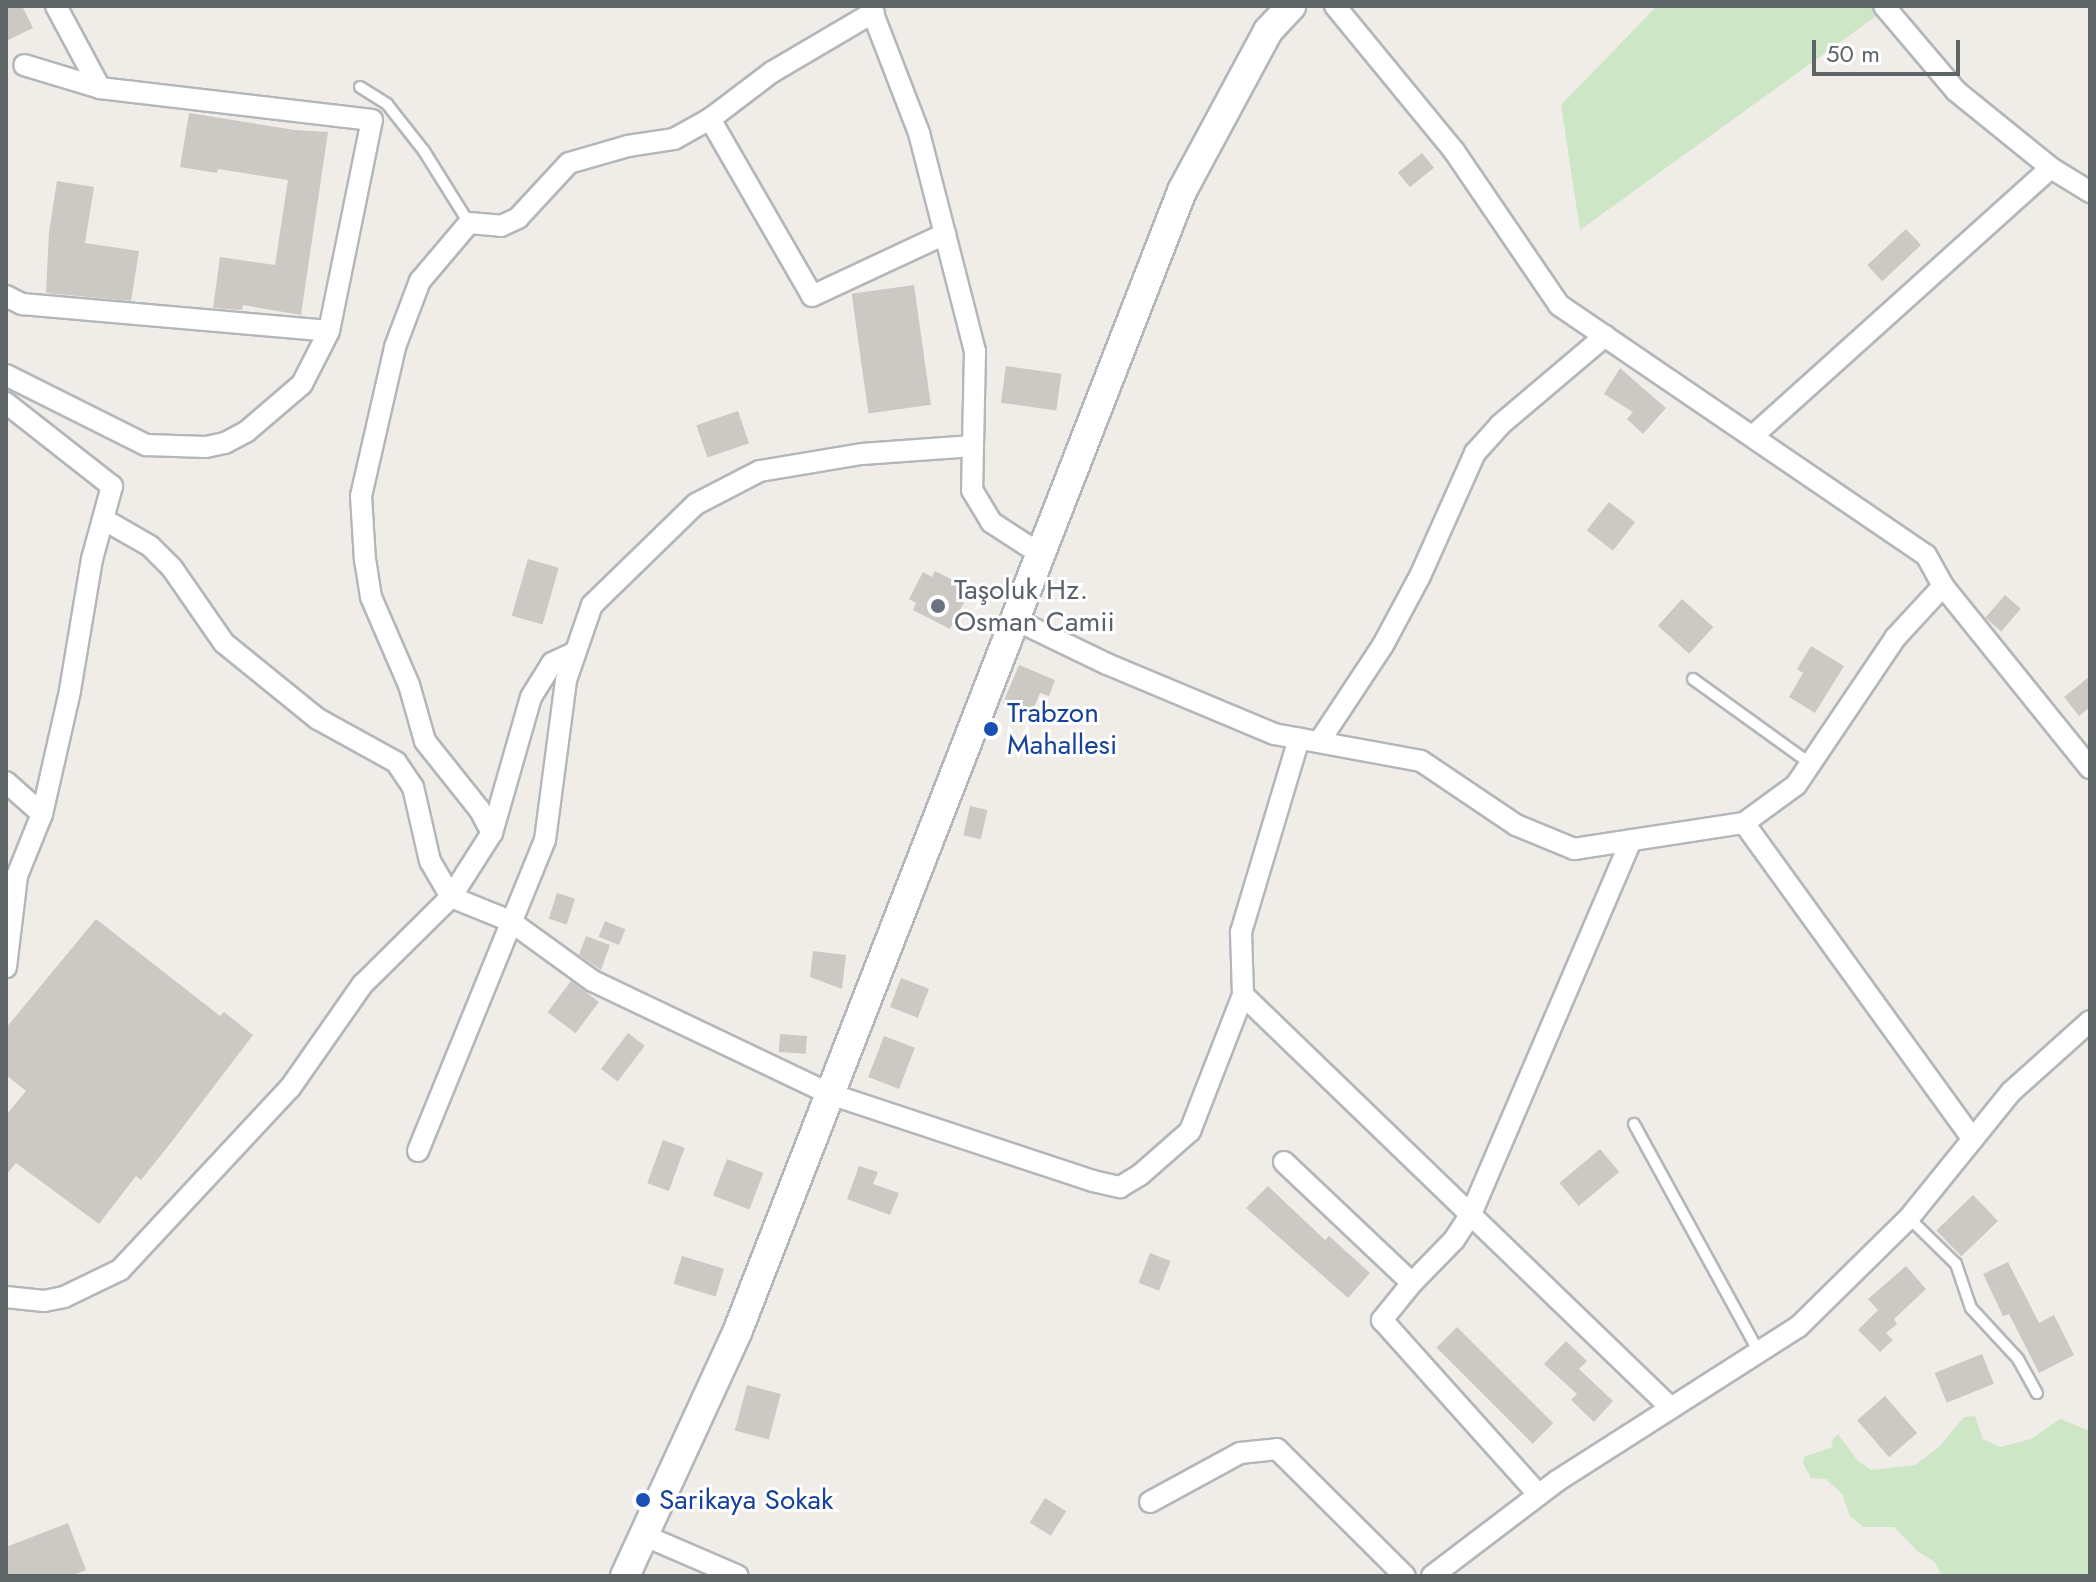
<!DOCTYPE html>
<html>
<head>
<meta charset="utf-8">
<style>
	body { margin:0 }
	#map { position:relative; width:2096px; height:1582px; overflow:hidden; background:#f0ede8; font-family:Jost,sans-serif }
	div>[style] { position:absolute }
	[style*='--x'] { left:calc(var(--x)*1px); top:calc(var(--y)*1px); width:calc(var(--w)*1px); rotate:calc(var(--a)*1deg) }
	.green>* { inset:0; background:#cde6c6 }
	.building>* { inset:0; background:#ccc8c4; transform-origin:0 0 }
	.roads { filter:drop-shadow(2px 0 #b3b7b9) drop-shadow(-2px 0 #b3b7b9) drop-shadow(0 2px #b3b7b9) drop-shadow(0 -2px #b3b7b9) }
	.lane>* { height:10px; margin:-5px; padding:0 5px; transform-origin:5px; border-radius:5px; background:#fff }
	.street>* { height:20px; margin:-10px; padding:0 10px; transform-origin:10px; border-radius:10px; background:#fff }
	.secondary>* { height:28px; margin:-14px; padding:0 14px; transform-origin:14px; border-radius:14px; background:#fff }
	.dots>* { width:22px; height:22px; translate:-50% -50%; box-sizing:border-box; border:4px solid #fff; border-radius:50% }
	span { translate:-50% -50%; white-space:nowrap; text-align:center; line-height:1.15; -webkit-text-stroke:6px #fff; paint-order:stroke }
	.worship-label { font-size:28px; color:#5b616d }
	.left { translate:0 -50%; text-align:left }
	.transit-label { font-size:28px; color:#164399 }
	.frame { position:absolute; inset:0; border:8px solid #5f6567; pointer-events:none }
	.scale { position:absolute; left:1812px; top:40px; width:148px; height:36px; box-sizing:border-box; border:4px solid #5f6567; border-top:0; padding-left:10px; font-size:24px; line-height:28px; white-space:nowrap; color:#5f6567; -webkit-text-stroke:6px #fff; paint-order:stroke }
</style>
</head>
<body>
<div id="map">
	<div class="green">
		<i style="clip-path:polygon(1657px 6px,1890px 6px,1580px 230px,1561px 105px)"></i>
		<i style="clip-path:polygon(1975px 1416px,1983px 1439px,2000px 1447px,2031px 1439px,2060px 1419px,2090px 1431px,2090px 1576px,1942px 1576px,1935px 1562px,1917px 1551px,1894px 1527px,1863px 1527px,1850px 1516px,1842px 1494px,1826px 1479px,1811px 1478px,1803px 1463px,1804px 1457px,1833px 1447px,1831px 1441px,1838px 1434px,1858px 1461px,1872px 1470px,1915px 1465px,1939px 1447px,1964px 1417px)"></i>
	</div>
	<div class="building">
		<i style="clip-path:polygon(6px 6px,22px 6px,33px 28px,6px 41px)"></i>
		<i style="clip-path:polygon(189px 113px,295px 130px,328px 132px,301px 315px,243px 305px,242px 310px,213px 308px,220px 257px,275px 265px,288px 180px,218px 169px,217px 173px,180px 167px)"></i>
		<i style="left:1422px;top:153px;width:19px;height:31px;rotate:51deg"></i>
		<i style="clip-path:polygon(57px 181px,94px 187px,85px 243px,139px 251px,131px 301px,46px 293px,49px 232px)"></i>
		<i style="left:1906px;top:229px;width:22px;height:53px;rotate:47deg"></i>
		<i style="left:914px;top:285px;width:121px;height:63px;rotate:82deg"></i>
		<i style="left:1006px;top:366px;width:56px;height:37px;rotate:8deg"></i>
		<i style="clip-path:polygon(1620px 368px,1666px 408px,1643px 434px,1627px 419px,1633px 412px,1604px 394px)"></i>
		<i style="left:738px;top:411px;width:34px;height:44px;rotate:71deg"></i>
		<i style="left:1609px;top:502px;width:33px;height:36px;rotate:38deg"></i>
		<i style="left:528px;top:559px;width:32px;height:59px;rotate:16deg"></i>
		<i style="clip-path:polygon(935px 571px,971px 589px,950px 629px,913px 610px,916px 603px,909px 599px,923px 572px,932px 577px)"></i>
		<i style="left:2005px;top:595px;width:21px;height:30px;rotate:41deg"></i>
		<i style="left:1682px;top:599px;width:42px;height:36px;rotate:42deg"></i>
		<i style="clip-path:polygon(1811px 646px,1844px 666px,1815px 713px,1789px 697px,1803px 673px,1797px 669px)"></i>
		<i style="clip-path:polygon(1019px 665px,1055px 680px,1049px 696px,1040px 693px,1031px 715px,1003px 703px)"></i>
		<i style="clip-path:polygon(2090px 676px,2090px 707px,2079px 716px,2064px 697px)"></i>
		<i style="left:970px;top:806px;width:18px;height:30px;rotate:13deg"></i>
		<i style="left:557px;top:893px;width:19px;height:27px;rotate:18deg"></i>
		<i style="clip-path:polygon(96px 919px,220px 1016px,224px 1012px,253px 1035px,173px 1140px,141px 1180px,136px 1176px,99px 1224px,16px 1163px,6px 1175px,6px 1115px,26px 1091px,6px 1075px,6px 1028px)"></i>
		<i style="left:605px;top:921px;width:22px;height:17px;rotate:22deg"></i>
		<i style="clip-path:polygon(586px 936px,610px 945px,601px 970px,579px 955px)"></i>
		<i style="clip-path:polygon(813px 951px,846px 955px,842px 989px,810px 977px)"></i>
		<i style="left:901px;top:978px;width:30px;height:31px;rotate:21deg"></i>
		<i style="left:571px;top:981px;width:35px;height:39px;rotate:37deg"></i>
		<i style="left:628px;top:1033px;width:21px;height:45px;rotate:37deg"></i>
		<i style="left:780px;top:1034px;width:27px;height:18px;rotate:4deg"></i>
		<i style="left:884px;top:1036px;width:33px;height:44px;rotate:21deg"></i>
		<i style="left:663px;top:1140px;width:23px;height:46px;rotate:20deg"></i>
		<i style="left:1600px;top:1149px;width:30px;height:53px;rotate:50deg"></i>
		<i style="left:727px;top:1159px;width:39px;height:39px;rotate:21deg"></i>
		<i style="clip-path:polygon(859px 1166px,878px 1172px,873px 1184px,899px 1193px,890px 1215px,847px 1199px)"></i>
		<i style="clip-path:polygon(1268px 1186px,1325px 1240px,1329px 1236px,1370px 1273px,1348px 1298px,1246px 1208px)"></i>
		<i style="left:1973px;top:1195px;width:36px;height:51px;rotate:46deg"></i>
		<i style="left:1150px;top:1253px;width:22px;height:32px;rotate:21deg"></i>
		<i style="left:682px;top:1256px;width:44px;height:29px;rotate:17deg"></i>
		<i style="clip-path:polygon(2008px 1262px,2039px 1323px,2054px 1315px,2074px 1355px,2039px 1373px,2009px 1314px,2003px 1316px,1983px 1274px)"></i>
		<i style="clip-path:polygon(1906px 1266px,1926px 1289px,1894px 1319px,1897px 1324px,1886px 1333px,1893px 1340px,1880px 1352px,1858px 1330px,1878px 1310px,1868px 1299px)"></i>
		<i style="left:1457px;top:1327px;width:136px;height:29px;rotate:45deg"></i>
		<i style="clip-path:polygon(1566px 1341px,1587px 1361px,1579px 1369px,1613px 1401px,1594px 1422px,1571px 1400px,1577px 1394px,1544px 1364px)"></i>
		<i style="left:1982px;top:1354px;width:32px;height:51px;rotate:68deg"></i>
		<i style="left:747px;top:1385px;width:35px;height:47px;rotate:15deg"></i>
		<i style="left:1885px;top:1396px;width:49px;height:37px;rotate:49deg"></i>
		<i style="left:1045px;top:1498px;width:25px;height:29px;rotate:32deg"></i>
		<i style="clip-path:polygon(68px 1523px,86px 1570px,71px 1576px,6px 1576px,6px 1547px)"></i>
	</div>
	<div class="roads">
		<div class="lane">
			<i style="--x:360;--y:87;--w:32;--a:32"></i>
			<i style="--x:387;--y:104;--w:60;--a:51.8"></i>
			<i style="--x:424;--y:151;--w:85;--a:58"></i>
			<i style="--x:1693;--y:679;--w:145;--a:35.8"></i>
			<i style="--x:1634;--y:1124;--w:260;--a:61.3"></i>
			<i style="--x:1909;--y:1218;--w:66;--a:44.4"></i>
			<i style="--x:1956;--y:1264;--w:46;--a:71.2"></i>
			<i style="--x:1971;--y:1308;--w:69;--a:47.3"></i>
			<i style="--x:2018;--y:1359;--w:39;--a:61"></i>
		</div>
		<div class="street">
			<i style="--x:56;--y:6;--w:93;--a:61.8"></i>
			<i style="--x:870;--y:6;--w:136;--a:68.9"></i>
			<i style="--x:919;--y:133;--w:225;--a:75.6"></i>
			<i style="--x:975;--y:351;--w:139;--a:91.2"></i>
			<i style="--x:972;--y:490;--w:37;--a:59"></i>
			<i style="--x:991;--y:522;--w:59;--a:33.1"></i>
			<i style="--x:1335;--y:6;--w:188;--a:50.6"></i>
			<i style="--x:1454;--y:151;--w:186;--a:55.7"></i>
			<i style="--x:1559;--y:305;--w:444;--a:34.3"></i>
			<i style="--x:1926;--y:555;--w:35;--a:61"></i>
			<i style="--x:1943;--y:586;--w:234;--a:51.1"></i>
			<i style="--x:1884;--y:6;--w:111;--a:49.7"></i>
			<i style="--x:1956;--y:91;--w:122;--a:39"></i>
			<i style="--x:2051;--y:168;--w:46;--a:31.6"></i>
			<i style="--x:710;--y:119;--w:204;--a:60"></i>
			<i style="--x:812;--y:296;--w:147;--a:-25"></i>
			<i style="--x:6;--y:296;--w:18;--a:27"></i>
			<i style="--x:22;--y:304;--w:308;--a:5"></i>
			<i style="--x:6;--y:375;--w:157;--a:26.6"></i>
			<i style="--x:146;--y:445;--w:60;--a:1.9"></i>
			<i style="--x:206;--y:447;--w:19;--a:-12"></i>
			<i style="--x:225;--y:443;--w:24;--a:-28"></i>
			<i style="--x:246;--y:432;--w:74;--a:-40.6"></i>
			<i style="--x:302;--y:384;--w:59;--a:-63"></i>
			<i style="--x:329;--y:331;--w:215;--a:-78.5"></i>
			<i style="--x:372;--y:120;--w:274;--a:-173.3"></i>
			<i style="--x:100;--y:88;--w:79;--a:-163.2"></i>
			<i style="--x:6;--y:403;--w:135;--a:38.1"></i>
			<i style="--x:112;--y:486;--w:76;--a:105.3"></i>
			<i style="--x:92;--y:559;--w:134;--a:99.5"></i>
			<i style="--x:70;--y:691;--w:126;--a:102.8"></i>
			<i style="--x:42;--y:814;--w:67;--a:112"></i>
			<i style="--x:17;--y:876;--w:92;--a:96.9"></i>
			<i style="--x:1754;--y:435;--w:399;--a:-42"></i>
			<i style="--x:103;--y:519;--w:54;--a:29.9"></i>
			<i style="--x:150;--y:546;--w:31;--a:45"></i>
			<i style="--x:172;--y:568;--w:91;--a:55.3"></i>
			<i style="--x:224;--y:643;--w:121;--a:39"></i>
			<i style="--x:318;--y:719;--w:89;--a:28.9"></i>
			<i style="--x:396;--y:762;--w:30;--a:56"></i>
			<i style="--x:413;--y:787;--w:76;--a:77.1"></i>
			<i style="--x:430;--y:861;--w:42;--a:59.7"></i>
			<i style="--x:451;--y:897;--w:64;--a:22.1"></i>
			<i style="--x:510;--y:921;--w:102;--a:35.9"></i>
			<i style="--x:593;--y:981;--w:263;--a:25.5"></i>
			<i style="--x:830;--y:1094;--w:277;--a:18.3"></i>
			<i style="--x:1093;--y:1181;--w:28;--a:13"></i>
			<i style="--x:1120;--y:1187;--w:23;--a:-31"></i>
			<i style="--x:1140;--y:1175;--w:67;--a:-41.3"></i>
			<i style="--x:1190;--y:1131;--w:146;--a:-68.7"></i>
			<i style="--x:1243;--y:995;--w:63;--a:-91.8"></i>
			<i style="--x:1241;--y:932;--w:202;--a:-73.3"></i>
			<i style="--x:1014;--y:619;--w:103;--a:25.8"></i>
			<i style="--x:1107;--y:664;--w:181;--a:22.7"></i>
			<i style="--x:1274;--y:734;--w:149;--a:10.4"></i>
			<i style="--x:1421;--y:761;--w:115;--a:34"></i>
			<i style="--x:1516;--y:825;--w:63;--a:22.5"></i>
			<i style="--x:1574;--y:849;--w:172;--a:-8.7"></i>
			<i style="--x:1744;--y:823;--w:64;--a:-36.2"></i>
			<i style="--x:1796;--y:785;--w:177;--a:-56"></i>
			<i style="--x:1895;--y:638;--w:71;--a:-47.3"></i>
			<i style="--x:1319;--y:742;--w:116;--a:-56.6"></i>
			<i style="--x:1383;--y:645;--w:78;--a:-61.8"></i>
			<i style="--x:1420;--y:576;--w:135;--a:-65.9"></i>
			<i style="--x:1475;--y:453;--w:38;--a:-48"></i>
			<i style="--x:1500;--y:425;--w:138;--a:-40.3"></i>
			<i style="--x:6;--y:782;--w:48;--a:41.6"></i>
			<i style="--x:1744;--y:823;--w:390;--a:54.1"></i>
			<i style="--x:492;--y:833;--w:27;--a:-118"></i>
			<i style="--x:479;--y:809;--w:87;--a:-128.5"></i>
			<i style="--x:425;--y:741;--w:58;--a:-105.9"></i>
			<i style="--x:409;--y:685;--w:96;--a:-113.4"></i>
			<i style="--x:371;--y:597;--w:36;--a:-99"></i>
			<i style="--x:365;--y:561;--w:65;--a:-93.5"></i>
			<i style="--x:361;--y:496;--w:153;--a:-77.1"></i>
			<i style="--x:395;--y:347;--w:71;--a:-69.3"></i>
			<i style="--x:420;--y:281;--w:76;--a:-49.8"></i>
			<i style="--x:469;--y:223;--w:32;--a:5"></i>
			<i style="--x:501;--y:226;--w:19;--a:-25"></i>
			<i style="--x:518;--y:218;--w:75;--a:-47.2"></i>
			<i style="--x:569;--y:163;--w:61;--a:-16.1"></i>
			<i style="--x:628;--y:146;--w:47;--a:-8.7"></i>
			<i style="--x:674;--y:139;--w:41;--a:-29.1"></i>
			<i style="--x:710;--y:119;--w:78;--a:-37.2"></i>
			<i style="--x:772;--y:72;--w:118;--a:-30.5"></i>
			<i style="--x:1243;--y:995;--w:595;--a:43.98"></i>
			<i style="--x:418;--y:1151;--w:336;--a:-67.8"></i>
			<i style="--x:545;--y:840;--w:161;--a:-82.5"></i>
			<i style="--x:566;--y:680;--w:79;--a:-70.9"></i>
			<i style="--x:592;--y:605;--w:145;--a:-44.2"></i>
			<i style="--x:696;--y:504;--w:72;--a:-27.3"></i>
			<i style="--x:760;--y:471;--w:103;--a:-9.5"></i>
			<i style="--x:862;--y:454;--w:111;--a:-4.1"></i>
			<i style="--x:1284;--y:1162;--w:176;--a:43.4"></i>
			<i style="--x:1412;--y:1283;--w:48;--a:129"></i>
			<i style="--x:1382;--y:1320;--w:235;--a:48.1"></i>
			<i style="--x:1412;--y:1283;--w:60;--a:-45.7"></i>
			<i style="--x:1454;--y:1240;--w:31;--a:-57"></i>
			<i style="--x:1471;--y:1214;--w:407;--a:-66.8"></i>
			<i style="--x:6;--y:1297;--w:38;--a:6"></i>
			<i style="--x:44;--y:1301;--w:20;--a:-11"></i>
			<i style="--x:64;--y:1297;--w:62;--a:-25.7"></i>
			<i style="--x:120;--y:1270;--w:249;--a:-47"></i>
			<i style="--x:290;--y:1088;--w:126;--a:-55"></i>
			<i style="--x:362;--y:985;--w:125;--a:-44.7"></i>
			<i style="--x:451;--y:897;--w:76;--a:-57.4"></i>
			<i style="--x:492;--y:833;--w:141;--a:-74"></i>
			<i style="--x:531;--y:697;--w:40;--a:-58"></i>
			<i style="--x:552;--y:663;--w:26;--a:-25"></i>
			<i style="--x:1150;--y:1502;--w:102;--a:-28.6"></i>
			<i style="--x:1240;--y:1453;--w:37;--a:-6"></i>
			<i style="--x:1277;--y:1449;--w:180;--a:44.8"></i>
			<i style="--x:643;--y:1535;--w:103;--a:23.3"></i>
			<i style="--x:1432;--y:1576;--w:157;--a:-37.2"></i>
			<i style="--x:1557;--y:1481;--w:286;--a:-32.6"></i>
			<i style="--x:1798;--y:1327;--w:156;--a:-44.5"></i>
			<i style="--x:1909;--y:1218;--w:162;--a:-51"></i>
			<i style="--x:2011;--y:1092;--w:106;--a:-41.9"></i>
		</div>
		<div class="secondary">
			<i style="--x:625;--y:1576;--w:271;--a:-65.3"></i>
			<i style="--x:738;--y:1330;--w:1222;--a:-68.7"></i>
			<i style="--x:1182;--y:191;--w:182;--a:-61.7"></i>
			<i style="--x:1268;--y:31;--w:34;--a:-47"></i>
		</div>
	</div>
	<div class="dots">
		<i style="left:938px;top:606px;background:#6b7280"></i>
		<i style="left:991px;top:729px;background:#1a4fb4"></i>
		<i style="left:643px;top:1500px;background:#1a4fb4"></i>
	</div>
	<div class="worship-label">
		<span class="left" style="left:954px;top:606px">Taşoluk Hz.<br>Osman Camii</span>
	</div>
	<div class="transit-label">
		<span class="left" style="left:1007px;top:729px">Trabzon<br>Mahallesi</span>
		<span class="left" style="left:659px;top:1500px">Sarikaya Sokak</span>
	</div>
	<div class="frame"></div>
	<div class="scale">50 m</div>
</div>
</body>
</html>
